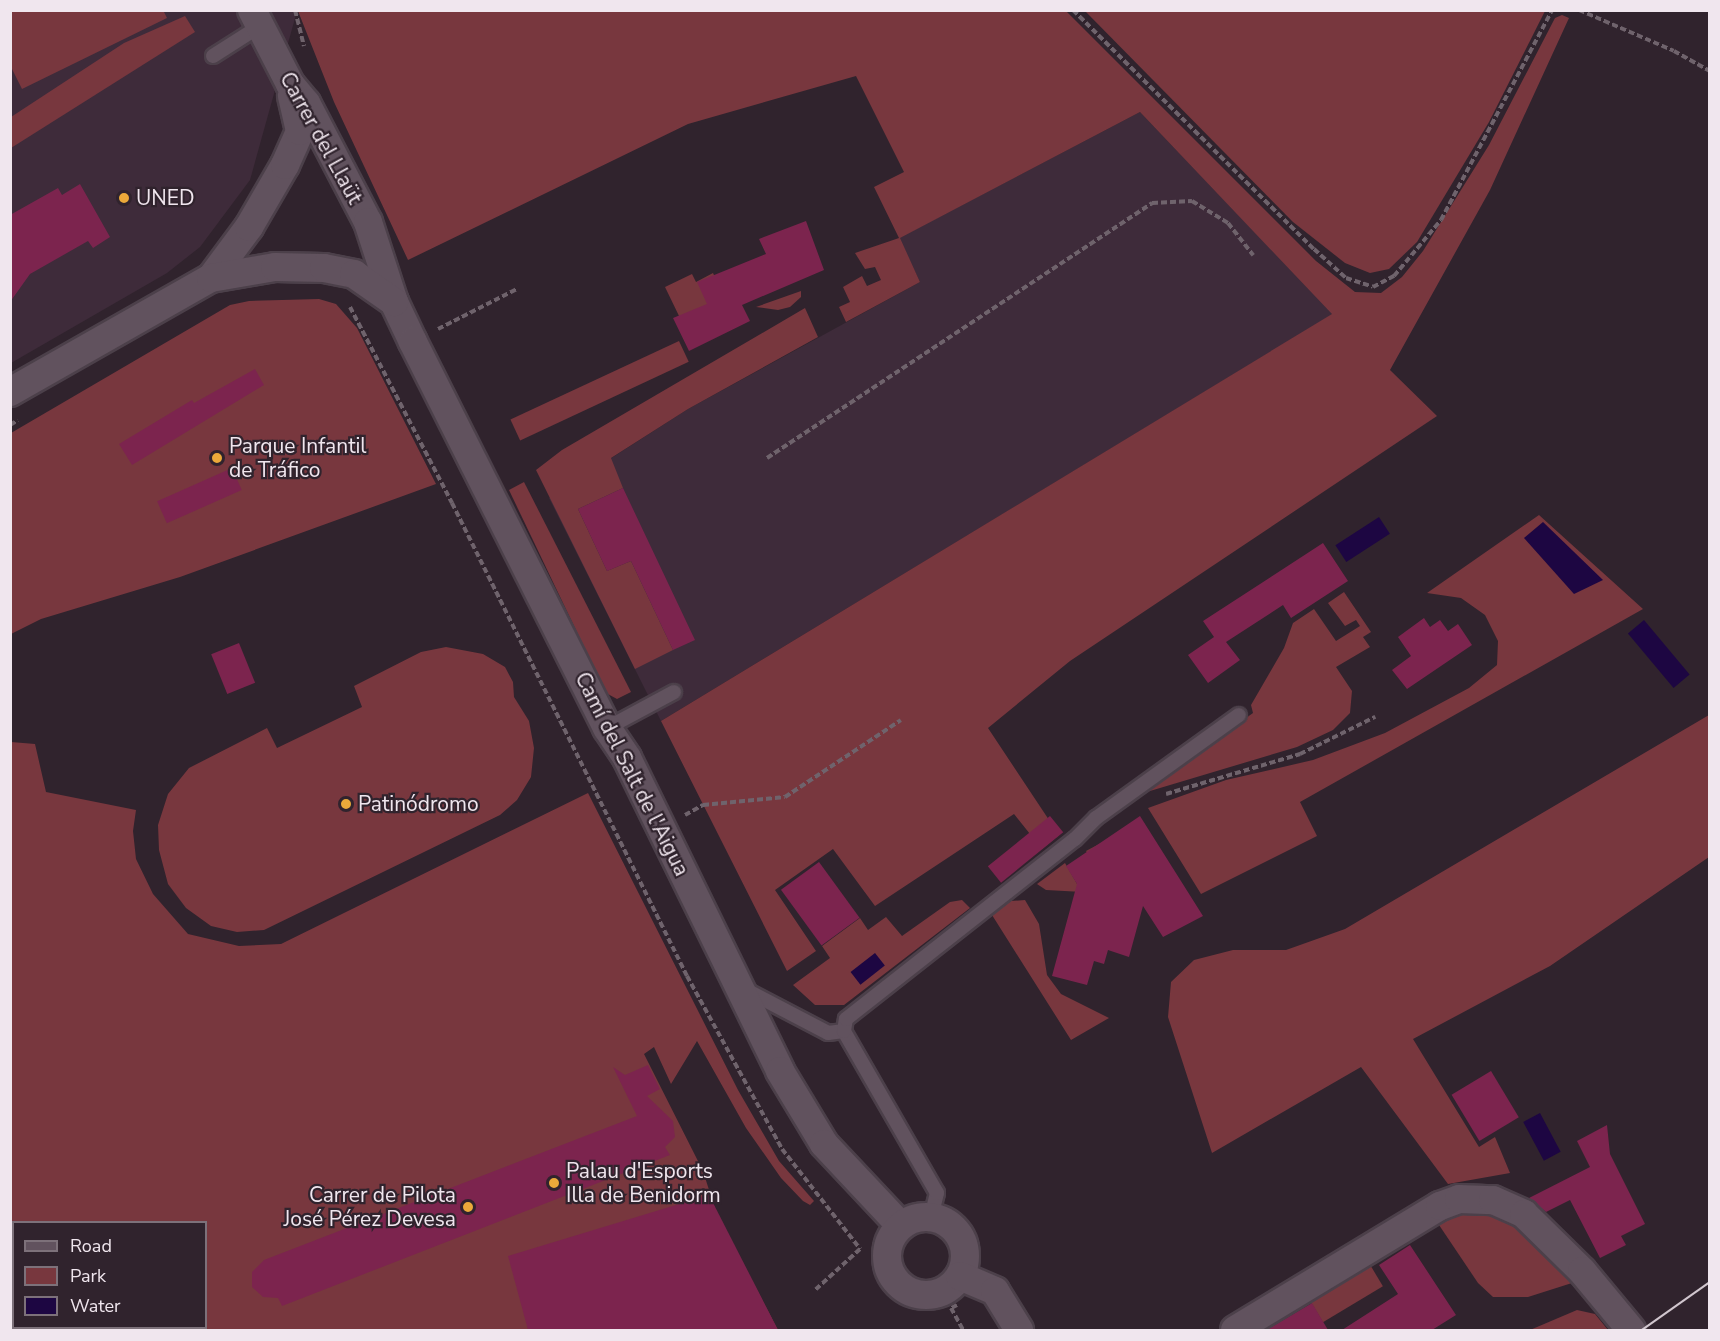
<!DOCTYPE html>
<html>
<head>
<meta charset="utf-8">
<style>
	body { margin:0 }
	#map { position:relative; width:1720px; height:1341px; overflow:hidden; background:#30232d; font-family:"Nunito Sans",sans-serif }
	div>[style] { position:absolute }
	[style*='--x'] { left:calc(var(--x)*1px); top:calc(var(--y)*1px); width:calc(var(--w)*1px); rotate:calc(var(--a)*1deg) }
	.built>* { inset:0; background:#3e2b3a }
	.green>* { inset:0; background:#78373e; transform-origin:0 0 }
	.water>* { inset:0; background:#1d0642; transform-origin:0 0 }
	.stream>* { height:8px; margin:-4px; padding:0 4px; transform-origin:4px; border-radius:4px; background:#1d0642 }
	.building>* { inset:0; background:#7c244e; transform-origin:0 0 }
	.path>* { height:4px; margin-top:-2px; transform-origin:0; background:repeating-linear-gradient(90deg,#6f636c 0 6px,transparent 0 9px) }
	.roads { filter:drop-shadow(2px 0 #4c404a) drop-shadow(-2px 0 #4c404a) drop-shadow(0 2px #4c404a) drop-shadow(0 -2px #4c404a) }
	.service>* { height:14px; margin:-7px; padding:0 7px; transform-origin:7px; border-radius:7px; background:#61525e }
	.minor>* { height:28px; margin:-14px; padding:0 14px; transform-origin:14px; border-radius:14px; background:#61525e }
	.minor>.ring { margin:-14px; padding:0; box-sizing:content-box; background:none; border:28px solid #61525e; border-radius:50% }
	.tram>* { height:1.5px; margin:-0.75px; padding:0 0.75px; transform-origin:0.75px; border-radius:0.75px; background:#d1c6ce }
	.dots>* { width:16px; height:16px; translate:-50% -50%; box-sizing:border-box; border:3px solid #30232d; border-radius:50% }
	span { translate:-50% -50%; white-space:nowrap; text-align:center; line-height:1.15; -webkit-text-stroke:4.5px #30232d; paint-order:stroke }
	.street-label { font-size:21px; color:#f0e6ee }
	.poi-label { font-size:21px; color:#f0e6ee }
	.left { translate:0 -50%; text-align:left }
	.right { translate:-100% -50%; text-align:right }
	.frame { position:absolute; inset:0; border:12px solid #f0e6ee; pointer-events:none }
	.legend { position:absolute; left:12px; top:1221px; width:195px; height:108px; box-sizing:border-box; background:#30232d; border:2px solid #7d717a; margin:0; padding:8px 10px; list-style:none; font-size:18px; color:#f0e6ee }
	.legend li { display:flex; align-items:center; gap:12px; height:30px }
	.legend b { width:30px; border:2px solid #7d717a }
</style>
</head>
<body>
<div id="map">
	<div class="built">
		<i style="clip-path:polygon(10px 11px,297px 11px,250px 180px,200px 247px,167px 273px,11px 363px)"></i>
		<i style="clip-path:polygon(1140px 112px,1333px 314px,661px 721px,549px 498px,688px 409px,920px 282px,899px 238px)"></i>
	</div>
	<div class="green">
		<i style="clip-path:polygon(163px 10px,167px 18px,22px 89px,11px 67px,11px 11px)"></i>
		<i style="clip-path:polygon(298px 11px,1066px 11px,1316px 261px,1355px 292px,1381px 293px,1402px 277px,1423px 251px,1489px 145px,1555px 18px,1562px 15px,1569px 18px,1490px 190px,1390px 370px,1437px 416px,1070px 661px,988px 728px,1059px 835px,1042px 849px,1014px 814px,875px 906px,833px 849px,775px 890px,816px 951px,787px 971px,661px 721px,1332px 314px,1140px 112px,900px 238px,920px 282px,846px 322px,839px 307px,850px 302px,843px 287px,862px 276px,867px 286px,881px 280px,875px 267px,865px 269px,855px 253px,899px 238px,874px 187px,904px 172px,856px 76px,688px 124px,408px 260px,334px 102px)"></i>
		<i style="clip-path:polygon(1085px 11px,1545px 11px,1489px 122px,1417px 242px,1389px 269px,1370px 273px,1345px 263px,1293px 222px)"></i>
		<i style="clip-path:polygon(185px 16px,195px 32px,11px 148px,11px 117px,124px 43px)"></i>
		<i style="clip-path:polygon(713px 273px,725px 299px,680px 318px,665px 287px,692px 274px,696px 282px)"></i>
		<i style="clip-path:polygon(801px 291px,801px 297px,790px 307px,778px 310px,756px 307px)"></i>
		<i style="clip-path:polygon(319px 299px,336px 304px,357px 328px,436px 484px,180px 577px,41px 619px,11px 634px,11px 433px,230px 305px,249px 301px)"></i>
		<i style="clip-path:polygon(805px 308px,818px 337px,688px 409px,611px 458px,623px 488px,578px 509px,607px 571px,631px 561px,673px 650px,635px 669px,536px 470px,562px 450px)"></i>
		<i style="left:679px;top:341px;width:23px;height:186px;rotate:65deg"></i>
		<i style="clip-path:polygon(524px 482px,631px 692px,617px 699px,606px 693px,509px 490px)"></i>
		<i style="clip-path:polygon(1539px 515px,1643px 609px,1300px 802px,1317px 836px,1201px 894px,1148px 808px,1226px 780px,1313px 760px,1385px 733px,1469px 688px,1497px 665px,1498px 641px,1485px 615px,1461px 598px,1427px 593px)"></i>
		<i style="clip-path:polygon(1344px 592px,1371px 632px,1363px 637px,1370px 647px,1336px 667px,1352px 691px,1350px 713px,1333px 730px,1297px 747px,1140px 794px,1253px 713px,1251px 705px,1284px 648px,1293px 623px,1314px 609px,1336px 641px,1360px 626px,1356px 620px,1345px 626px,1328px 603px)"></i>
		<i style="clip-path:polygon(446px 647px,483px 654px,505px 667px,513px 682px,514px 697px,529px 721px,534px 748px,531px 777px,517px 800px,500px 815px,264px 930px,237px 932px,211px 926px,186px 908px,168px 884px,159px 850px,158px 825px,168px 794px,189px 768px,267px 728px,277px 748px,362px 707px,354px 686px,421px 652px)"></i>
		<i style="clip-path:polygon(1709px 715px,1709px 857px,1550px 966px,1413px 1039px,1479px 1147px,1495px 1137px,1510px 1173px,1448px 1184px,1361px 1067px,1212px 1153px,1168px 1017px,1171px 982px,1194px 960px,1233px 950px,1286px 950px,1345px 929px)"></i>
		<i style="clip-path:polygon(evenodd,11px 742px,35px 744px,46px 792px,136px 810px,133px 831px,136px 859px,153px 894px,188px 934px,239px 946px,281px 944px,588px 793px,738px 1090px,779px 1161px,814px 1201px,810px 1205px,803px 1201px,781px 1178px,746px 1128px,697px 1041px,671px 1084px,654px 1047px,644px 1054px,703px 1171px,716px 1212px,778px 1330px,11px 1330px,11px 742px,14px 1222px,206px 1222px,206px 1328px,14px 1328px,14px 1222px)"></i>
		<i style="clip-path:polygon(1101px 843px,1135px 895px,1122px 904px,1101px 893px,1046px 890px,1037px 884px,1065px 863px,1080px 889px,1101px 876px,1086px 851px)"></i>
		<i style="clip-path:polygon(962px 900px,970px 908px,844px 1005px,815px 1005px,793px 985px,830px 958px,822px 946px,860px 918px,868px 930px,886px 917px,902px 936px,950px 902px)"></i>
		<i style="clip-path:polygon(1025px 900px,1039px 924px,1047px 975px,1061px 994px,1109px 1018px,1071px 1040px,992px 915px,1011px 901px)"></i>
		<i style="clip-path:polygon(1491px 1212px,1526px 1231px,1572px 1283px,1528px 1297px,1493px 1297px,1478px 1283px,1437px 1222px,1453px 1213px)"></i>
		<i style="left:1369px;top:1263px;width:27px;height:70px;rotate:59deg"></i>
		<i style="clip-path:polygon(1577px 1310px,1595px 1314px,1608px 1330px,1530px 1330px)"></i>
	</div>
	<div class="water">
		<i style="left:1379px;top:517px;width:20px;height:52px;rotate:57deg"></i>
		<i style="clip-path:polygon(1543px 522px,1603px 580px,1574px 594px,1524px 538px)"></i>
		<i style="left:1644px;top:620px;width:71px;height:21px;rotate:50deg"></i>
		<i style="left:875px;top:953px;width:16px;height:31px;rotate:52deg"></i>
		<i style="left:1540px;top:1113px;width:44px;height:19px;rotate:62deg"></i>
	</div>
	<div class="stream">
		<i style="--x:10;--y:1288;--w:10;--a:66"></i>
		<i style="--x:24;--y:1328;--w:2;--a:63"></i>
	</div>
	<div class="building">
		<i style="clip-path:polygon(80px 184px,110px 237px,93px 248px,88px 241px,30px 274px,10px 302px,10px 215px,58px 188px,62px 195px)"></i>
		<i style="clip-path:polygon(806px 221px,824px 270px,742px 305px,750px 321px,689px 351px,673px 318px,707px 304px,697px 282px,766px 254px,759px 239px)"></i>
		<i style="clip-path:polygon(255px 369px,264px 385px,132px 465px,119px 444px,192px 400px,194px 403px)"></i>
		<i style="left:232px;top:468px;width:24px;height:82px;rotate:66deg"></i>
		<i style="clip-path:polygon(623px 488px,695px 640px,673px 650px,631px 561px,607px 571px,578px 509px)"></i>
		<i style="clip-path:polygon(1323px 543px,1348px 581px,1291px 618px,1283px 605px,1226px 642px,1240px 660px,1208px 683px,1188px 655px,1214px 637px,1203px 621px)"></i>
		<i style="clip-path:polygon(1424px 618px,1430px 627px,1440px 620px,1448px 631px,1458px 624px,1472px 645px,1407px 689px,1392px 670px,1411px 656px,1398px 637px)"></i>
		<i style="left:239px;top:643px;width:43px;height:30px;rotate:68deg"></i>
		<i style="left:1050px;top:816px;width:21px;height:80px;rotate:51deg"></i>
		<i style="clip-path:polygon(1140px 816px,1203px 916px,1163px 937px,1143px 906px,1129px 957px,1108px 950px,1104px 964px,1094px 961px,1087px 985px,1052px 976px,1077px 884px,1066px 866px)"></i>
		<i style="left:819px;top:862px;width:69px;height:47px;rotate:54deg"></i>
		<i style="clip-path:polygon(648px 1065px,660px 1089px,647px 1096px,673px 1121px,675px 1137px,665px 1147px,670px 1155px,282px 1306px,278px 1298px,263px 1297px,252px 1287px,252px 1272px,264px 1260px,637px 1116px,613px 1067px,625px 1075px)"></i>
		<i style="left:1491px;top:1071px;width:54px;height:46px;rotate:59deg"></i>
		<i style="clip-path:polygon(1607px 1125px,1610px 1154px,1645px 1224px,1621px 1236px,1626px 1245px,1600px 1258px,1570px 1200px,1546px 1212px,1529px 1198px,1590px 1167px,1577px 1141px)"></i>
		<i style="clip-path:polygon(709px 1195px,778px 1330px,528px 1330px,508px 1256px)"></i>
		<i style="clip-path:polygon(1410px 1245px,1456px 1315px,1432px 1330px,1342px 1330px,1398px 1294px,1379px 1265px)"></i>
		<i style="clip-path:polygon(1312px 1303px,1328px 1330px,1266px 1330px)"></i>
	</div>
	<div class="path">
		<i style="--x:295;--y:10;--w:37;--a:76"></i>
		<i style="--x:1073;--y:10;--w:339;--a:44.8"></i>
		<i style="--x:1314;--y:249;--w:43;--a:42.2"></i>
		<i style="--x:1346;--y:278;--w:28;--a:18"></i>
		<i style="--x:1373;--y:287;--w:24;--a:-28"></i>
		<i style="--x:1394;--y:276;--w:73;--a:-50"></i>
		<i style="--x:1441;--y:220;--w:238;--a:-62.1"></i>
		<i style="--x:1579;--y:10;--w:103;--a:23.3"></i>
		<i style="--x:1674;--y:51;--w:41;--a:29.1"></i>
		<i style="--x:350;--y:307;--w:221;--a:62.5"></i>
		<i style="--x:452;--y:503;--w:528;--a:63.58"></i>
		<i style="--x:687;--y:976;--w:197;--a:61.2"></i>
		<i style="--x:782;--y:1149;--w:127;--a:52"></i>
		<i style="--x:860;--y:1249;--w:62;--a:137.6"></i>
		<i style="--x:438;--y:329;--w:89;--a:-26.9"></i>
		<i style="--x:10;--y:425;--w:9;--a:-32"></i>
		<i style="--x:767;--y:458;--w:462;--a:-33.5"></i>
		<i style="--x:1152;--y:203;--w:40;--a:-2.9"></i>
		<i style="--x:1192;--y:201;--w:42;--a:31.4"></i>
		<i style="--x:1228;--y:223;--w:41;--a:52"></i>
		<i style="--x:1166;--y:794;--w:140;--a:-16.6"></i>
		<i style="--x:1300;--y:754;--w:84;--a:-26.3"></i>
		<i style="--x:685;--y:815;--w:21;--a:-29"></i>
		<i style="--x:703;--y:805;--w:82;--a:-5.6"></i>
		<i style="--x:785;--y:797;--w:139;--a:-33.6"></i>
		<i style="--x:957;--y:1305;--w:7;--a:153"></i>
		<i style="--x:951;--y:1308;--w:25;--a:61"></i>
	</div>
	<div class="roads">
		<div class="service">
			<i style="--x:213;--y:56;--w:56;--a:-32.6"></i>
			<i style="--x:607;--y:728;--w:76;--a:-28.2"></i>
			<i style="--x:744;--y:989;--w:95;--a:27.6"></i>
			<i style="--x:828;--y:1033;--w:16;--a:-7"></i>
			<i style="--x:931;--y:1217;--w:25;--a:-76"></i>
			<i style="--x:937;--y:1193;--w:187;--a:-119.9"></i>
			<i style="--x:844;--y:1031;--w:12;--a:-81"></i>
			<i style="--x:846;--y:1019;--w:291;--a:-38.2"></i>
			<i style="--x:1075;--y:839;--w:30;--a:-45"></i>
			<i style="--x:1096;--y:818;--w:176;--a:-35.8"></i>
		</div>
		<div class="minor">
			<i style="--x:252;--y:10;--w:83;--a:62.8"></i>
			<i style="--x:290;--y:84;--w:25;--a:50"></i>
			<i style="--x:306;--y:103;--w:134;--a:62.5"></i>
			<i style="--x:368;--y:222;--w:84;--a:72"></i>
			<i style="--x:394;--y:302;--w:44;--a:64.6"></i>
			<i style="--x:413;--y:342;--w:432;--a:63.3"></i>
			<i style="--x:607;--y:728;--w:36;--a:56"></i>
			<i style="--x:627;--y:758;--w:348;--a:63.9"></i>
			<i style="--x:780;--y:1071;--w:85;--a:58.9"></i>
			<i style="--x:824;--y:1144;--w:112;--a:46.8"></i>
			<i style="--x:211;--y:278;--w:64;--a:-53.3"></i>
			<i style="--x:249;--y:227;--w:72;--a:-59.9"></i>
			<i style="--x:285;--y:165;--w:37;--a:-66"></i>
			<i style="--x:300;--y:131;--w:36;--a:-103"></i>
			<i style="--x:10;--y:392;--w:231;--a:-29.6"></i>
			<i style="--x:211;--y:278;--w:65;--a:-9.8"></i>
			<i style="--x:275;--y:267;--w:49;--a:1.2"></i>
			<i style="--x:324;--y:268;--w:31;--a:11"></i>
			<i style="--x:354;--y:274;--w:49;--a:35"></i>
			<i class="ring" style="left:887px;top:1217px;width:50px;height:50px"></i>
			<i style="--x:960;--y:1276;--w:38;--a:23"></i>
			<i style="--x:995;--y:1291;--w:46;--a:58.4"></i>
			<i style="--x:1235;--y:1330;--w:240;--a:-31.2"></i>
			<i style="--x:1440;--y:1206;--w:20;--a:-20"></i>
			<i style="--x:1459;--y:1199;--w:34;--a:2"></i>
			<i style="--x:1493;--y:1200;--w:34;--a:24"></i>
			<i style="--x:1524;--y:1214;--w:81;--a:44.5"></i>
			<i style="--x:1582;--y:1271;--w:77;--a:50.3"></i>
		</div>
	</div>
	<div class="tram">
		<i style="--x:1642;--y:1330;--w:83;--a:-35.2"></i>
	</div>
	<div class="dots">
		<i style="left:124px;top:198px;background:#eba93a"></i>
		<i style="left:217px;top:458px;background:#eba93a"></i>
		<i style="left:346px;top:804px;background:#eba93a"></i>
		<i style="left:554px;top:1183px;background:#eba93a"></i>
		<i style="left:468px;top:1207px;background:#eba93a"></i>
	</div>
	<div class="street-label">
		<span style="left:321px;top:138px;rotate:61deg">Carrer del Llaüt</span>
		<span style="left:632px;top:774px;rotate:63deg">Camí del Salt de l'Aigua</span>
	</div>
	<div class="poi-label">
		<span class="left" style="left:136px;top:198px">UNED</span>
		<span class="left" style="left:229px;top:458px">Parque Infantil<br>de Tráfico</span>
		<span class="left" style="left:358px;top:804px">Patinódromo</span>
		<span class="left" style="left:566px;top:1183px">Palau d'Esports<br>Illa de Benidorm</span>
		<span class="right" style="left:456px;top:1207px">Carrer de Pilota<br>José Pérez Devesa</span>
	</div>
	<div class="frame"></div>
	<ul class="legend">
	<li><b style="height:8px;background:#61525e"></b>Road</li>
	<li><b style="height:16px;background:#78373e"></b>Park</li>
	<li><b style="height:16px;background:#1d0642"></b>Water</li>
	</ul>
</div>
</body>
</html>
